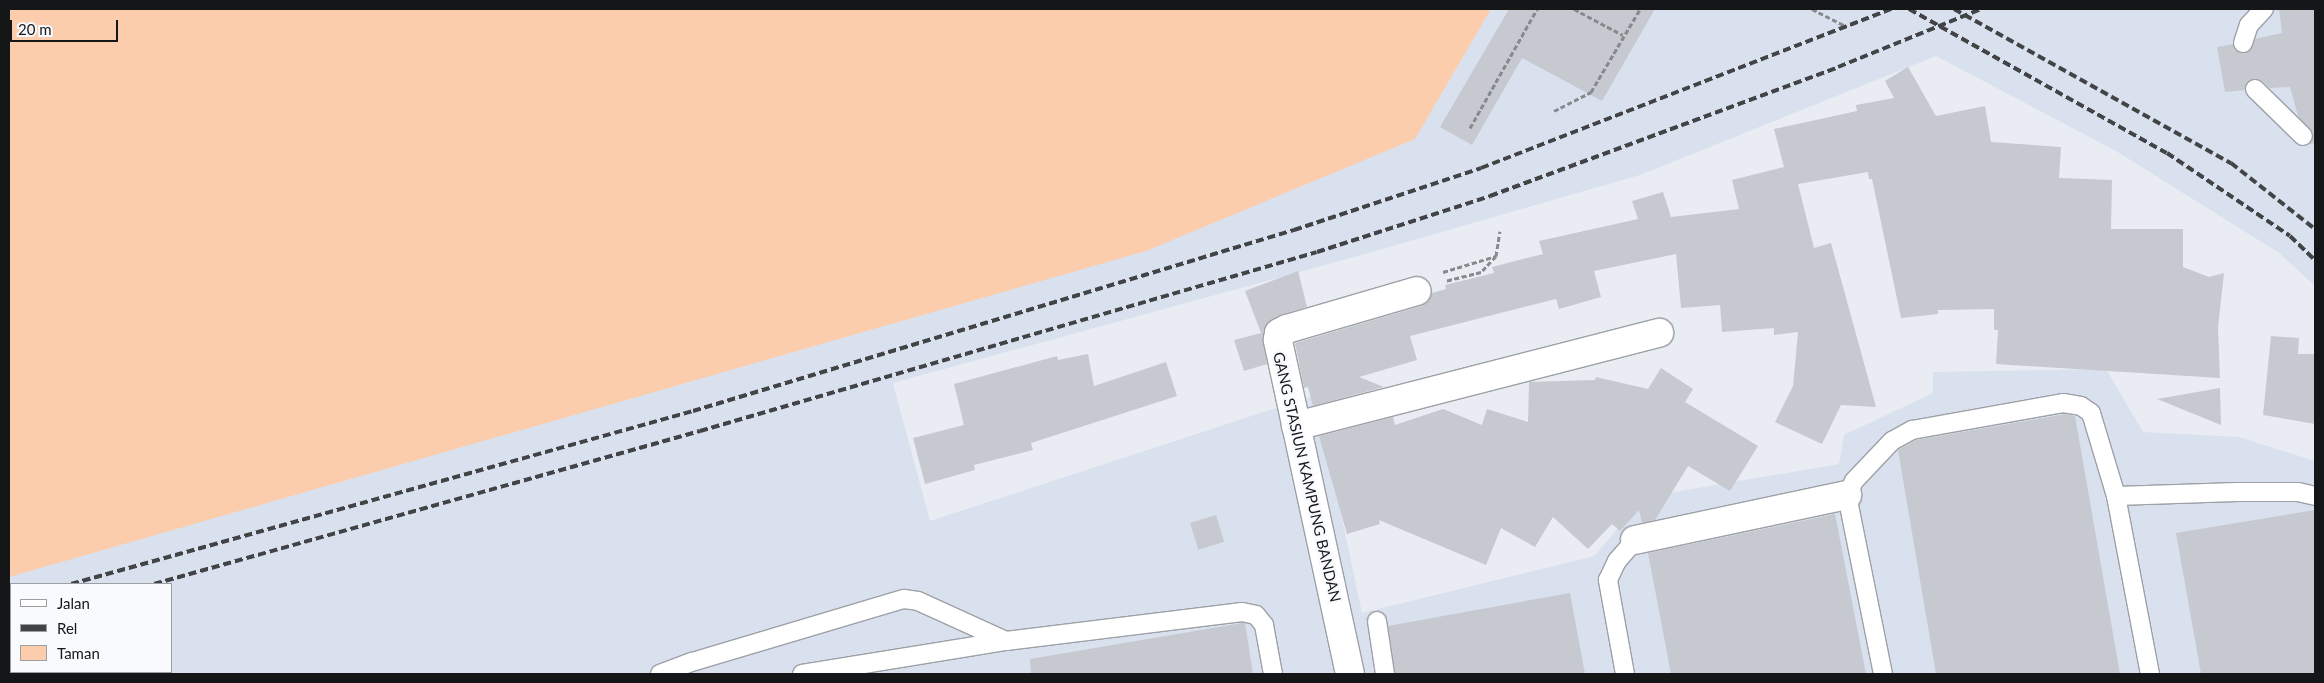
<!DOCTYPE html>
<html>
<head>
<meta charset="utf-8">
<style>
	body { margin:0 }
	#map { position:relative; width:2324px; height:683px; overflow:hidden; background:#e9edf3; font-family:Lato,sans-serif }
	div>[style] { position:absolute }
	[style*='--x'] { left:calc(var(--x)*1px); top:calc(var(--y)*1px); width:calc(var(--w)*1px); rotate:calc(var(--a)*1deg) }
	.built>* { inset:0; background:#d9e1ee }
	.green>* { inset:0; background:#fccdac }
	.building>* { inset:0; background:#c6c9cf; transform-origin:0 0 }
	.path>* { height:3px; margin-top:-1.5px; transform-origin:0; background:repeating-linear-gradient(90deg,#86898d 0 5px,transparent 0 7.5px) }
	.roads { filter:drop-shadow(1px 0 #9da0a6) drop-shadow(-1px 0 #9da0a6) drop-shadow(0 1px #9da0a6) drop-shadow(0 -1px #9da0a6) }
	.service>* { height:18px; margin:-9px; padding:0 9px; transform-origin:9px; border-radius:9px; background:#fff }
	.minor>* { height:28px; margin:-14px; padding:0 14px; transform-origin:14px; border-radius:14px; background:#fff }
	.rail>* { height:4px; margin-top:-2px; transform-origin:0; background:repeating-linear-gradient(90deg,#424346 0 8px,transparent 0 12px) }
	span { translate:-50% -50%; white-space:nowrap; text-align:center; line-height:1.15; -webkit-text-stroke:5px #f8fafe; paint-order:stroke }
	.street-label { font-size:15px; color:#151618 }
	.frame { position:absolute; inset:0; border:10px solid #151618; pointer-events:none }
	.legend { position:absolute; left:10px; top:583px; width:162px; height:90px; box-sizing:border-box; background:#f8fafe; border:1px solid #9d9fa2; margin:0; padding:6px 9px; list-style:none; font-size:15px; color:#151618 }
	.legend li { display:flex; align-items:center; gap:10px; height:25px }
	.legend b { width:25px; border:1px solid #9d9fa2 }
	.scale { position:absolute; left:10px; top:20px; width:108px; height:22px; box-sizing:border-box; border:2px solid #151618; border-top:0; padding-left:6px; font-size:15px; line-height:18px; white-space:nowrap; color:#151618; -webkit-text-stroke:4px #f8fafe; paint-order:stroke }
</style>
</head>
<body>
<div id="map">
	<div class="built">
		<i style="clip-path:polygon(evenodd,9px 9px,2315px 9px,2315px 286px,2279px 253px,2116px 151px,1936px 56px,1640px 175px,1358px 256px,893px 383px,930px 521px,1316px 395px,1362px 613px,1594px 556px,1645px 497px,1839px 464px,1844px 435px,1933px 393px,1933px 372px,2106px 369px,2143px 432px,2239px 437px,2315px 461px,2315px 674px,9px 674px,9px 9px,11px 584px,171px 584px,171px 672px,11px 672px,11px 584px)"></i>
	</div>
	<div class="green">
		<i style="clip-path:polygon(9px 9px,1491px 9px,1415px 139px,1146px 251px,9px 577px)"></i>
	</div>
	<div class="building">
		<i style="clip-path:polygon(1509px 9px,1655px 9px,1602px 101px,1522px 58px,1472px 145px,1440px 127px)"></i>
		<i style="clip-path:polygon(2279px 9px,2315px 9px,2315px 143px,2310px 144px,2313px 133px,2298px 116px,2290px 87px,2270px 88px,2262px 81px,2253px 79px,2247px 82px,2245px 90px,2225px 92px,2217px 47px,2233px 44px,2235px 50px,2246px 53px,2255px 39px,2282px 33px)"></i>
		<i style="clip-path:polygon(1908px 67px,1936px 116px,1985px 106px,1991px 142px,2061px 147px,2059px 178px,2112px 180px,2111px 229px,2183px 229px,2183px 267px,2209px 277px,2224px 273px,2218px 327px,2220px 378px,1996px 364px,1998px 330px,1994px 330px,1994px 309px,1938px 310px,1938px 314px,1901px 318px,1872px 179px,1869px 179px,1868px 172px,1798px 184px,1814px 248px,1831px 243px,1876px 407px,1841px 405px,1822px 444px,1775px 422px,1793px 386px,1798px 332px,1774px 335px,1774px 328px,1722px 332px,1720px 305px,1681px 308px,1676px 254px,1594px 271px,1601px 297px,1559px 309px,1556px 299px,1410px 336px,1417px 360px,1359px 377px,1384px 387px,1313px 406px,1308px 387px,1304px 388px,1295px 343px,1421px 306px,1429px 301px,1432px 293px,1446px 289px,1445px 285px,1494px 273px,1492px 267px,1543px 254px,1539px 241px,1638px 219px,1632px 201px,1663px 192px,1671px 217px,1739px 209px,1732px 180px,1784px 167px,1774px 129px,1857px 111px,1856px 105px,1894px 98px,1885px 81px)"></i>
		<i style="clip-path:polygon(1298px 271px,1307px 307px,1280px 315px,1267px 324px,1263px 338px,1267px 364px,1244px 371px,1234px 340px,1261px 333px,1245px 291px)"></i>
		<i style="clip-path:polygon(2271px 336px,2299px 338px,2298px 354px,2315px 354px,2315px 424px,2263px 415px)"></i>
		<i style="clip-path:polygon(1088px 354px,1094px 386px,1166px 362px,1177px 396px,1031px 443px,1033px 450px,974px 465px,975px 470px,925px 484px,913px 438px,964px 425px,954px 384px,1057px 356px,1058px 360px)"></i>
		<i style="clip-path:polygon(1661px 368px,1693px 389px,1685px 402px,1758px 446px,1730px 491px,1688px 466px,1655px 520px,1642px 523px,1639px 510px,1620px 531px,1612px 524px,1588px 549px,1553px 517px,1535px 547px,1501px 528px,1486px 565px,1379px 520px,1380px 524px,1347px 534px,1319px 436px,1393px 417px,1395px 425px,1443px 409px,1482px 425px,1487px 409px,1528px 422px,1529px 382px,1595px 380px,1596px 377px,1648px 389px)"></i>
		<i style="clip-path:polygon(2220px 388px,2221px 425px,2157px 399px)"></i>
		<i style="clip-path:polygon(2066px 414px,2075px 416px,2120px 674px,1936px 674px,1898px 450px,1916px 440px)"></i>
		<i style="clip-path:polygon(2315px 510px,2315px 674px,2201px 674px,2176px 533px)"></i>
		<i style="clip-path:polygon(1835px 514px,1866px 674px,1671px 674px,1648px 553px)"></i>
		<i style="left:1216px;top:515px;width:28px;height:27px;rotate:73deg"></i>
		<i style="clip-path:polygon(1570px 593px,1585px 674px,1395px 674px,1388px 626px)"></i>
		<i style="clip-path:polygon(1242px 623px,1245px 623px,1253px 674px,1031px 674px,1030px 659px)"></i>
	</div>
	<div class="path">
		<i style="--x:1574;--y:9;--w:55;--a:28"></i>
		<i style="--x:1812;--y:9;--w:39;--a:27"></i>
		<i style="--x:1554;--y:111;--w:42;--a:-27.2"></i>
		<i style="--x:1591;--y:92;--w:96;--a:-59.4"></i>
		<i style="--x:1470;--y:128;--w:137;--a:-60.6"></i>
		<i style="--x:1496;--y:256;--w:25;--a:-81"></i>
		<i style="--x:1443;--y:272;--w:55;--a:-16.8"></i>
		<i style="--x:1496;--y:256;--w:22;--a:133"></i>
		<i style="--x:1481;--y:272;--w:36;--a:166"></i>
	</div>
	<div class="roads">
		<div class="service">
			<i style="--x:2243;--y:43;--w:19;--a:-72"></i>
			<i style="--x:2249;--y:25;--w:22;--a:-47"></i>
			<i style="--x:2255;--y:89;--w:67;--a:44.4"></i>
			<i style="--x:2116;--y:496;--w:121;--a:-1.9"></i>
			<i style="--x:2237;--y:492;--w:61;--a:0"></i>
			<i style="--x:2298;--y:492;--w:17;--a:13"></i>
			<i style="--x:1377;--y:621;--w:54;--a:81.4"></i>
			<i style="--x:660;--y:674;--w:34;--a:-21"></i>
			<i style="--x:692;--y:662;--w:221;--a:-16.6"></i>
			<i style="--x:904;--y:599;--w:14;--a:8"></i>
			<i style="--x:918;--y:601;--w:97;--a:24.4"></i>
			<i style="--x:802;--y:674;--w:207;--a:-9.2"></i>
			<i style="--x:1006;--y:641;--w:238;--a:-7"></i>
			<i style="--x:1242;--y:612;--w:14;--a:12"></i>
			<i style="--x:1256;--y:615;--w:13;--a:51"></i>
			<i style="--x:1264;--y:625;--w:50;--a:79.6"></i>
			<i style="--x:1625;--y:674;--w:96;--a:-100.3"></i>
			<i style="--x:1608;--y:580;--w:21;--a:-65"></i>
			<i style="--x:1617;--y:561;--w:28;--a:-49"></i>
			<i style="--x:1883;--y:674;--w:183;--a:-101.4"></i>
			<i style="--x:1847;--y:495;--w:16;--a:-63"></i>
			<i style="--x:1854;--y:481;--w:55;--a:-46.5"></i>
			<i style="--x:1892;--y:441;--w:23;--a:-29"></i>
			<i style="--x:1912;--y:430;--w:153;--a:-10.1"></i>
			<i style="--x:2063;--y:403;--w:18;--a:9"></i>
			<i style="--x:2081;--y:406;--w:12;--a:35"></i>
			<i style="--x:2091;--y:413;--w:87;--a:73.2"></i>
			<i style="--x:2116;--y:496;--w:181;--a:79.2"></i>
		</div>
		<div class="minor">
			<i style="--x:1296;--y:426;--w:375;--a:-14.4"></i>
			<i style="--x:1635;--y:540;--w:217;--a:-12"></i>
			<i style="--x:1350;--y:674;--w:342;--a:-102.2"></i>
			<i style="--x:1278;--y:340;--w:7;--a:-82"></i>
			<i style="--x:1279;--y:333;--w:9;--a:-27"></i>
			<i style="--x:1287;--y:329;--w:135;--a:-16.3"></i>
		</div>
	</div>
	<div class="rail">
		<i style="--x:1909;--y:9;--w:295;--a:29.2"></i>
		<i style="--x:2167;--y:153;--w:148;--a:34"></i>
		<i style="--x:2290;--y:236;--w:35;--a:44"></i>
		<i style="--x:1954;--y:9;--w:317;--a:29.1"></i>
		<i style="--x:2231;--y:163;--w:107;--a:38.2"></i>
		<i style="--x:71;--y:584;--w:646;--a:-15.54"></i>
		<i style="--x:693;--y:411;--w:628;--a:-16.76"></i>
		<i style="--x:1294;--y:230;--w:197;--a:-18.3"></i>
		<i style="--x:1481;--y:168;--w:440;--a:-21.2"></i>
		<i style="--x:154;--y:584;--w:567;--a:-15.65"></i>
		<i style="--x:700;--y:431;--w:642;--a:-16.18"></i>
		<i style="--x:1317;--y:252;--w:182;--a:-17.9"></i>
		<i style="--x:1490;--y:196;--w:371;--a:-20.3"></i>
		<i style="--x:1838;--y:67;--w:154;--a:-22.1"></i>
		<i style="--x:9;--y:602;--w:2;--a:-27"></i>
		<i style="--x:9;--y:625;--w:2;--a:-27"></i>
	</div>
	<div class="street-label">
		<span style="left:1307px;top:477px;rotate:77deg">GANG STASIUN KAMPUNG BANDAN</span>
	</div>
	<div class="frame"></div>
	<ul class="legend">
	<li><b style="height:6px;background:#fff"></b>Jalan</li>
	<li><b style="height:6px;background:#424346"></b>Rel</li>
	<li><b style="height:14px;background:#fccdac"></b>Taman</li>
	</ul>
	<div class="scale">20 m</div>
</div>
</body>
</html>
